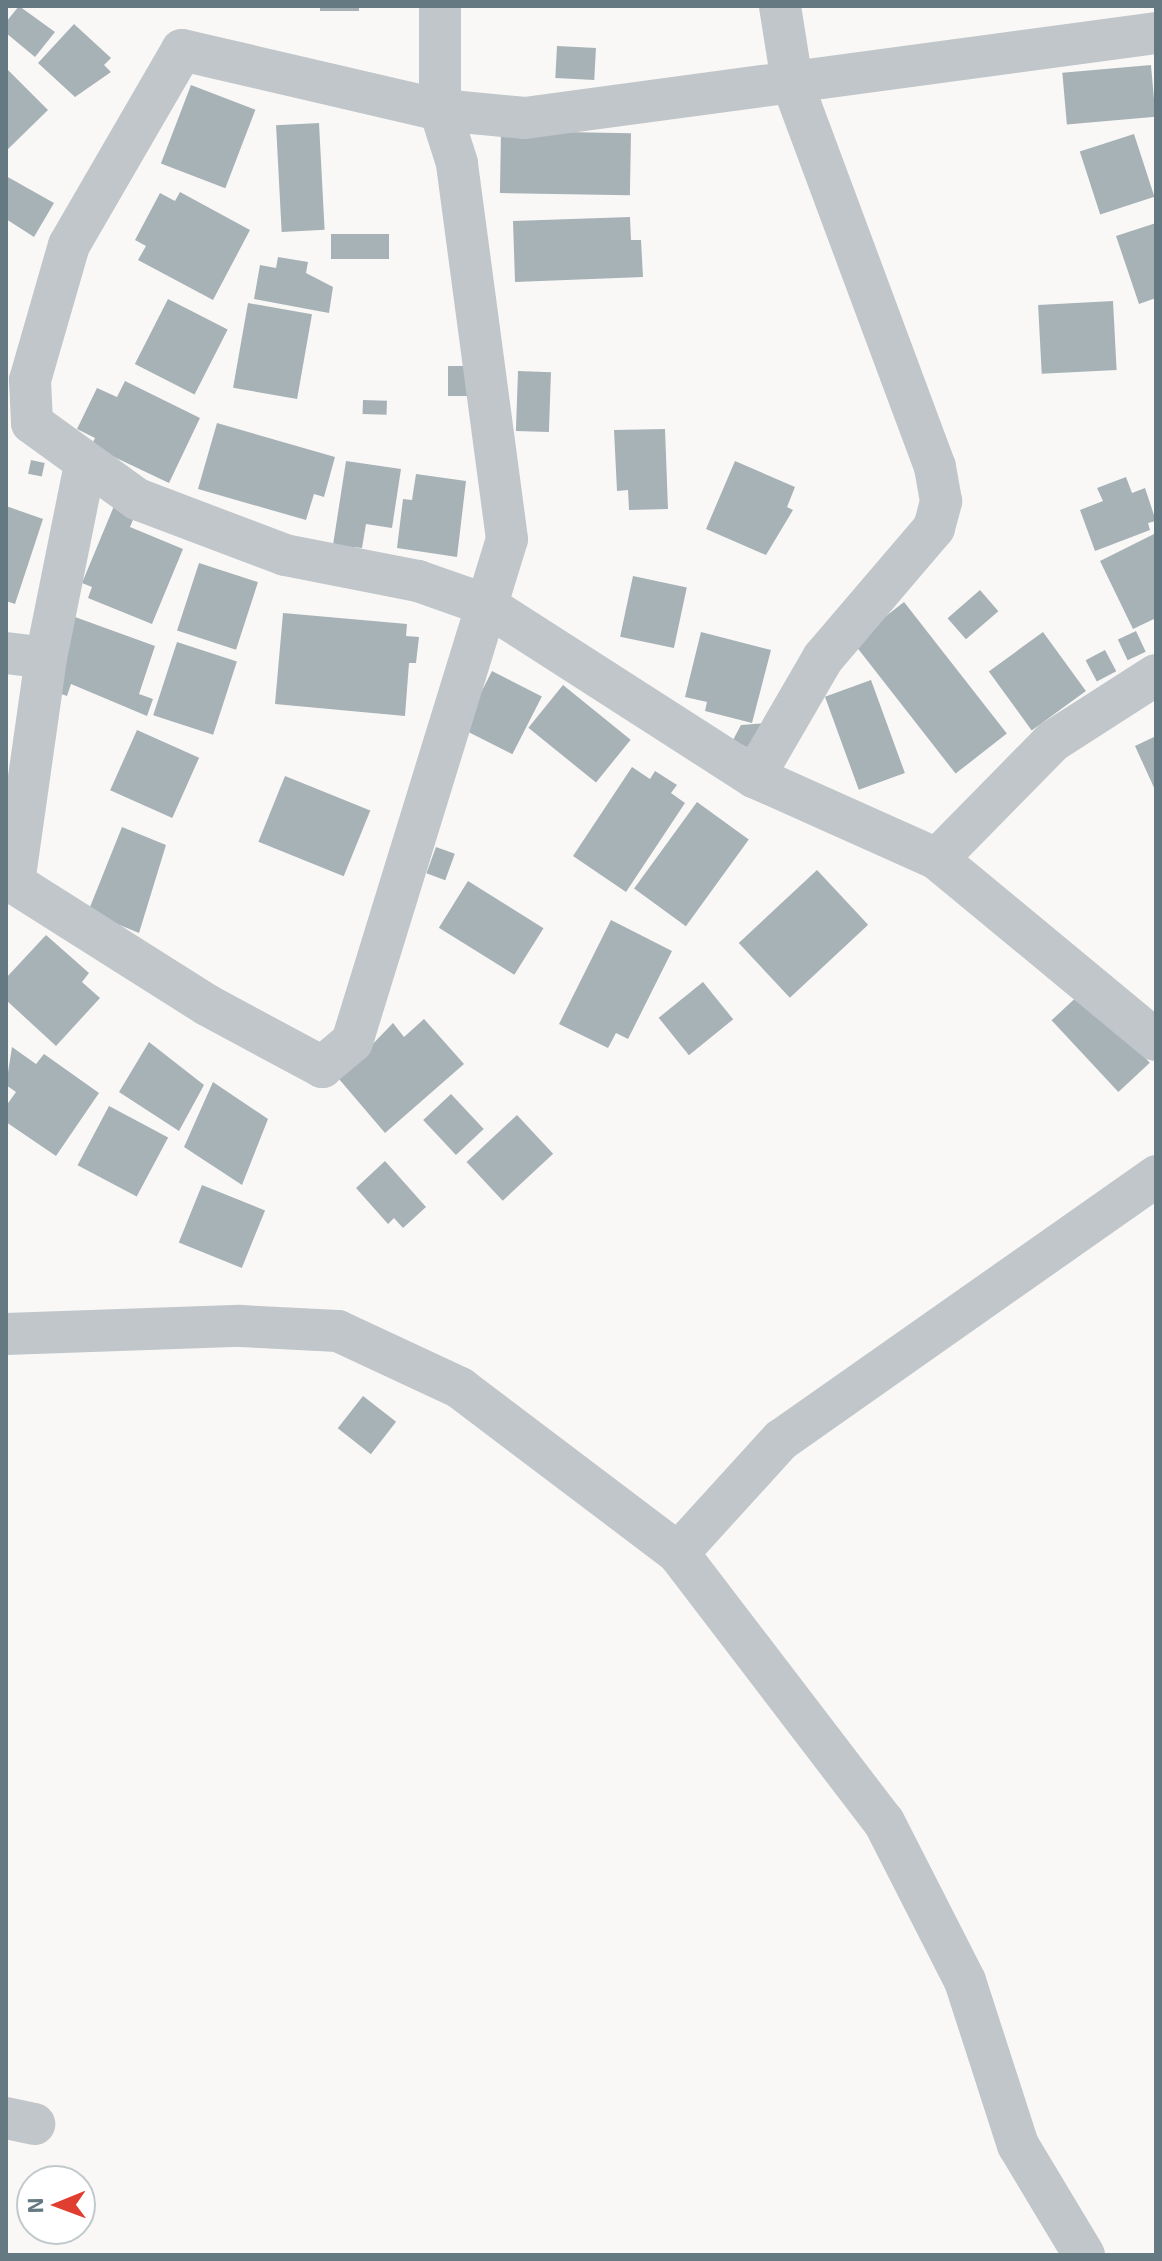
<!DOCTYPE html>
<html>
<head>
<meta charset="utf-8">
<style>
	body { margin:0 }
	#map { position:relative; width:1162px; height:2261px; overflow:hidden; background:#f9f8f6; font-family:"Exo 2",sans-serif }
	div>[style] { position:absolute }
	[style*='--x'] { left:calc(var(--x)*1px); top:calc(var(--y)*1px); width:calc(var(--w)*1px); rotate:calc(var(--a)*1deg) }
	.building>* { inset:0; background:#a7b2b6; transform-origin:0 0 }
	.minor>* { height:42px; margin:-21px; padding:0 21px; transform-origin:21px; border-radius:21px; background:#c0c6c9 }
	span { translate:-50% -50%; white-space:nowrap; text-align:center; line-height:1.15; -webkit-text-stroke:8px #fff; paint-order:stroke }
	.frame { position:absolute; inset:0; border:8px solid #647981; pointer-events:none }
	.north { position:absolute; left:16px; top:2165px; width:80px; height:80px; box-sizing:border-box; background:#fff; border:2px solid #c1c9cd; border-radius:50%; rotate:269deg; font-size:22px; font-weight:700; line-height:32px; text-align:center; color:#647981 }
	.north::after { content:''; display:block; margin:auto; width:28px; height:36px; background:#e03e30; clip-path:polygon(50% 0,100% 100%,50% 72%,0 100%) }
</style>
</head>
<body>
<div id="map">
	<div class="building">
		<i style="clip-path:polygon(19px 6px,55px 32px,35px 57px,6px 33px,6px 22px)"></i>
		<i style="left:320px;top:6px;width:39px;height:5px"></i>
		<i style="clip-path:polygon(74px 24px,111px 58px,104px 65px,111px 72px,75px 97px,38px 63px)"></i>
		<i style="left:557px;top:46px;width:39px;height:32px;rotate:3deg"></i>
		<i style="left:1151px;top:65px;width:52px;height:89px;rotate:85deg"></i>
		<i style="clip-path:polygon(6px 68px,48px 110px,6px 151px)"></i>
		<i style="left:191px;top:85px;width:69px;height:84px;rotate:21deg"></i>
		<i style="left:319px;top:123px;width:107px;height:43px;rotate:87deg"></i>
		<i style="left:501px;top:131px;width:130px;height:62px;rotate:1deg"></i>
		<i style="left:1134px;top:134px;width:66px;height:57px;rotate:72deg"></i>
		<i style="clip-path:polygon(6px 176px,54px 203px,34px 237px,6px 219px)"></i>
		<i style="clip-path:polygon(180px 192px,250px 230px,213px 300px,138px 260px,146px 246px,135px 240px,160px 193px,175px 201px)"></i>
		<i style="clip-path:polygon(630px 217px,631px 240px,641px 240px,643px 277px,515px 282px,513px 221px)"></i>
		<i style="clip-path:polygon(1156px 223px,1156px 298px,1139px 304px,1116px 236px)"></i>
		<i style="left:331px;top:234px;width:58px;height:25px"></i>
		<i style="clip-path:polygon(278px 257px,308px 262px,306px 273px,333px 287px,329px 313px,254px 299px,260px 265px,276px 268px)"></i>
		<i style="left:168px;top:299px;width:67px;height:73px;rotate:27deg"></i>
		<i style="left:1113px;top:301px;width:69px;height:75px;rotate:87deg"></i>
		<i style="left:248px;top:303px;width:65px;height:86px;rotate:10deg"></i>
		<i style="left:448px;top:366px;width:25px;height:30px"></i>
		<i style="left:518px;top:371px;width:33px;height:60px;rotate:2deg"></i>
		<i style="clip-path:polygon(125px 381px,200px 418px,169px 483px,91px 446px,95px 438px,77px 429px,97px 388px,117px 397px)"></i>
		<i style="left:363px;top:400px;width:24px;height:14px;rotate:2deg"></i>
		<i style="clip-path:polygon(217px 423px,335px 457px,324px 497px,314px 494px,306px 520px,198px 489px)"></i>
		<i style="clip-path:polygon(665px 429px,668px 509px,629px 510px,628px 490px,617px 491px,614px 430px)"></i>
		<i style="left:31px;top:460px;width:14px;height:14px;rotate:12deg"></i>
		<i style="clip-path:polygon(346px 461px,401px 469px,392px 528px,366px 524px,362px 548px,333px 545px)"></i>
		<i style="clip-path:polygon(735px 461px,795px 487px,787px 507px,793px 510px,766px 555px,706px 529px)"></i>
		<i style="clip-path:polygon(416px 474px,466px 481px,457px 557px,397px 548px,403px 499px,412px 500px)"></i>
		<i style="clip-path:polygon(1126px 477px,1132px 493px,1145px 488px,1156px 521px,1148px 523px,1150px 530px,1095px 551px,1080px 510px,1103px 501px,1097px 488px)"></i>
		<i style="clip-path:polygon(6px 506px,43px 519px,15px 604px,6px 601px)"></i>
		<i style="clip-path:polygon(114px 506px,135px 515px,130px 527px,183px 549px,152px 624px,88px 598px,92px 587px,82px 583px)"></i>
		<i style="clip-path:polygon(1156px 533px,1156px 618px,1133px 629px,1100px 561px)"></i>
		<i style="left:199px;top:563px;width:62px;height:71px;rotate:18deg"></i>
		<i style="left:633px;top:576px;width:55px;height:62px;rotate:12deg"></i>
		<i style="left:980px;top:590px;width:28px;height:43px;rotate:49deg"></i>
		<i style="left:904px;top:602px;width:167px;height:65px;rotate:52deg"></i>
		<i style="clip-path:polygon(283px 613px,407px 624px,406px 636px,419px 637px,416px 663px,409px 663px,405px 716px,275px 704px)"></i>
		<i style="clip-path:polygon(75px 617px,155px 646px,139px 694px,153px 699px,147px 716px,71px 684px,67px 696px,44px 688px)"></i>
		<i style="left:1136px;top:631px;width:23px;height:20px;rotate:65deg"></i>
		<i style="clip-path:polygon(701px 632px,771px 650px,752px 723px,705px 711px,707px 702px,685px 697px)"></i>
		<i style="left:1043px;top:632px;width:73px;height:67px;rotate:54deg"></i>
		<i style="left:177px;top:642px;width:63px;height:77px;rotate:18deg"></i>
		<i style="left:1105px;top:650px;width:24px;height:22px;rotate:62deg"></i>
		<i style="left:492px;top:671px;width:56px;height:65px;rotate:27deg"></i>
		<i style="left:871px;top:680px;width:99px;height:49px;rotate:70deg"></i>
		<i style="left:563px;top:685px;width:87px;height:55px;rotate:39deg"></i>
		<i style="clip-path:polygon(768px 723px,752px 750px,733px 740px,741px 725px)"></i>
		<i style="left:137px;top:730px;width:68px;height:66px;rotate:24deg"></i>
		<i style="clip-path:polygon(1156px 736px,1156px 792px,1135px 746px)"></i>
		<i style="clip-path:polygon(632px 767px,650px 779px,655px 771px,677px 785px,671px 793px,685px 803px,626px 892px,573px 856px)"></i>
		<i style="left:285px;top:776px;width:92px;height:71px;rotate:22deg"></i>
		<i style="left:697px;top:802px;width:64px;height:107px;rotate:36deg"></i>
		<i style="clip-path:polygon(122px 827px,166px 845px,139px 933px,88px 912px)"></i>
		<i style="left:436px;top:847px;width:20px;height:28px;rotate:20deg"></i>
		<i style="left:817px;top:870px;width:75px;height:107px;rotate:47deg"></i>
		<i style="left:468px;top:881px;width:89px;height:55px;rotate:32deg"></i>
		<i style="clip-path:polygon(611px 920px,672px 951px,628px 1039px,616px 1033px,608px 1048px,559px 1024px)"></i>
		<i style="clip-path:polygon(46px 935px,89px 973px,82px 982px,100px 998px,56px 1046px,6px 1000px,6px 978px)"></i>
		<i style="left:703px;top:982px;width:48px;height:57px;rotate:51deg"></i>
		<i style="left:1083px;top:991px;width:98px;height:43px;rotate:47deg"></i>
		<i style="clip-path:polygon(424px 1019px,464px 1064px,385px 1133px,339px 1079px,393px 1023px,404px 1037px)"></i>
		<i style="clip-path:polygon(149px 1042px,204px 1085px,179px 1131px,119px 1092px)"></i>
		<i style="clip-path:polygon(12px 1047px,36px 1064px,44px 1054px,99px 1093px,56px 1156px,6px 1122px,6px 1106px,16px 1092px,6px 1085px)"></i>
		<i style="clip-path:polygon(213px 1082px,268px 1119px,242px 1185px,184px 1147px)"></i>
		<i style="left:451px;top:1094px;width:48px;height:38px;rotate:47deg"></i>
		<i style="left:109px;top:1106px;width:67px;height:67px;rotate:28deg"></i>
		<i style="left:517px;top:1115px;width:53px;height:69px;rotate:47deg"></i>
		<i style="clip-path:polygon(385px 1161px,426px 1207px,403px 1228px,394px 1218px,388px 1224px,356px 1188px)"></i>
		<i style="left:202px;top:1185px;width:68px;height:62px;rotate:22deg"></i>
		<i style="left:363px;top:1396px;width:42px;height:41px;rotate:38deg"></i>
	</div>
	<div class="minor">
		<i style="--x:440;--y:6;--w:104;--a:90"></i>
		<i style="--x:440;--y:110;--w:265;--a:-166.9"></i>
		<i style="--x:182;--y:50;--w:225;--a:120.1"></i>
		<i style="--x:69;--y:245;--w:141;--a:106.1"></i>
		<i style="--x:30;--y:380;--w:43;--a:87.3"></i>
		<i style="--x:32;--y:423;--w:130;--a:35.9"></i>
		<i style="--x:137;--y:499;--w:158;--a:20.7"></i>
		<i style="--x:285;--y:555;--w:136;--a:11.1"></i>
		<i style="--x:418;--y:581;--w:72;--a:19.4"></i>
		<i style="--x:486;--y:605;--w:318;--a:32.7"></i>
		<i style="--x:754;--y:777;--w:201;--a:24.1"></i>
		<i style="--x:937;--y:859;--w:284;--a:39.6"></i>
		<i style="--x:6;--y:653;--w:40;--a:7.1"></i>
		<i style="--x:46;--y:658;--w:197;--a:-78.6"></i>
		<i style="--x:46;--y:658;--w:227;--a:98.1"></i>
		<i style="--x:14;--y:883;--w:228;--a:32.3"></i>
		<i style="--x:207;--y:1005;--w:131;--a:28.3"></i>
		<i style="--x:322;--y:1067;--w:39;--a:-40"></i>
		<i style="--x:352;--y:1042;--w:526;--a:-72.87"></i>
		<i style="--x:507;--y:539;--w:379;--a:-97.6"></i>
		<i style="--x:457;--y:163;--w:56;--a:-107.8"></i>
		<i style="--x:440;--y:110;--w:85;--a:5.4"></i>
		<i style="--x:525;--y:118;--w:637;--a:-7.67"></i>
		<i style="--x:754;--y:777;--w:138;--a:-59.9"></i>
		<i style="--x:823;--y:658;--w:171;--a:-49.5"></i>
		<i style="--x:934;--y:528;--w:28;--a:-75"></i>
		<i style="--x:941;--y:501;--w:35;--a:-100"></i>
		<i style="--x:935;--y:467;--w:411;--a:-110.4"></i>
		<i style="--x:792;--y:82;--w:77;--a:-99"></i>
		<i style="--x:937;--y:859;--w:165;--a:-45.5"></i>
		<i style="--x:1053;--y:741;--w:122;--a:-32.7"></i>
		<i style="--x:6;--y:1334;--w:234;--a:-2"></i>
		<i style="--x:240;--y:1326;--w:98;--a:2.9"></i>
		<i style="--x:338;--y:1331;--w:135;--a:25"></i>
		<i style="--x:460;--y:1388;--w:273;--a:37.1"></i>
		<i style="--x:678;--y:1553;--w:339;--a:52.6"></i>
		<i style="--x:884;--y:1822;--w:178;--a:63"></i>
		<i style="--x:965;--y:1981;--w:172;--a:72.1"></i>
		<i style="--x:1018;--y:2145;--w:128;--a:59"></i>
		<i style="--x:678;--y:1553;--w:153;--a:-47.7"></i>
		<i style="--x:781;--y:1440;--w:459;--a:-35.1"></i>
		<i style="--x:6;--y:2118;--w:29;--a:12"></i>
	</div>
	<div class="frame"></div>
	<div class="north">N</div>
</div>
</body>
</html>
